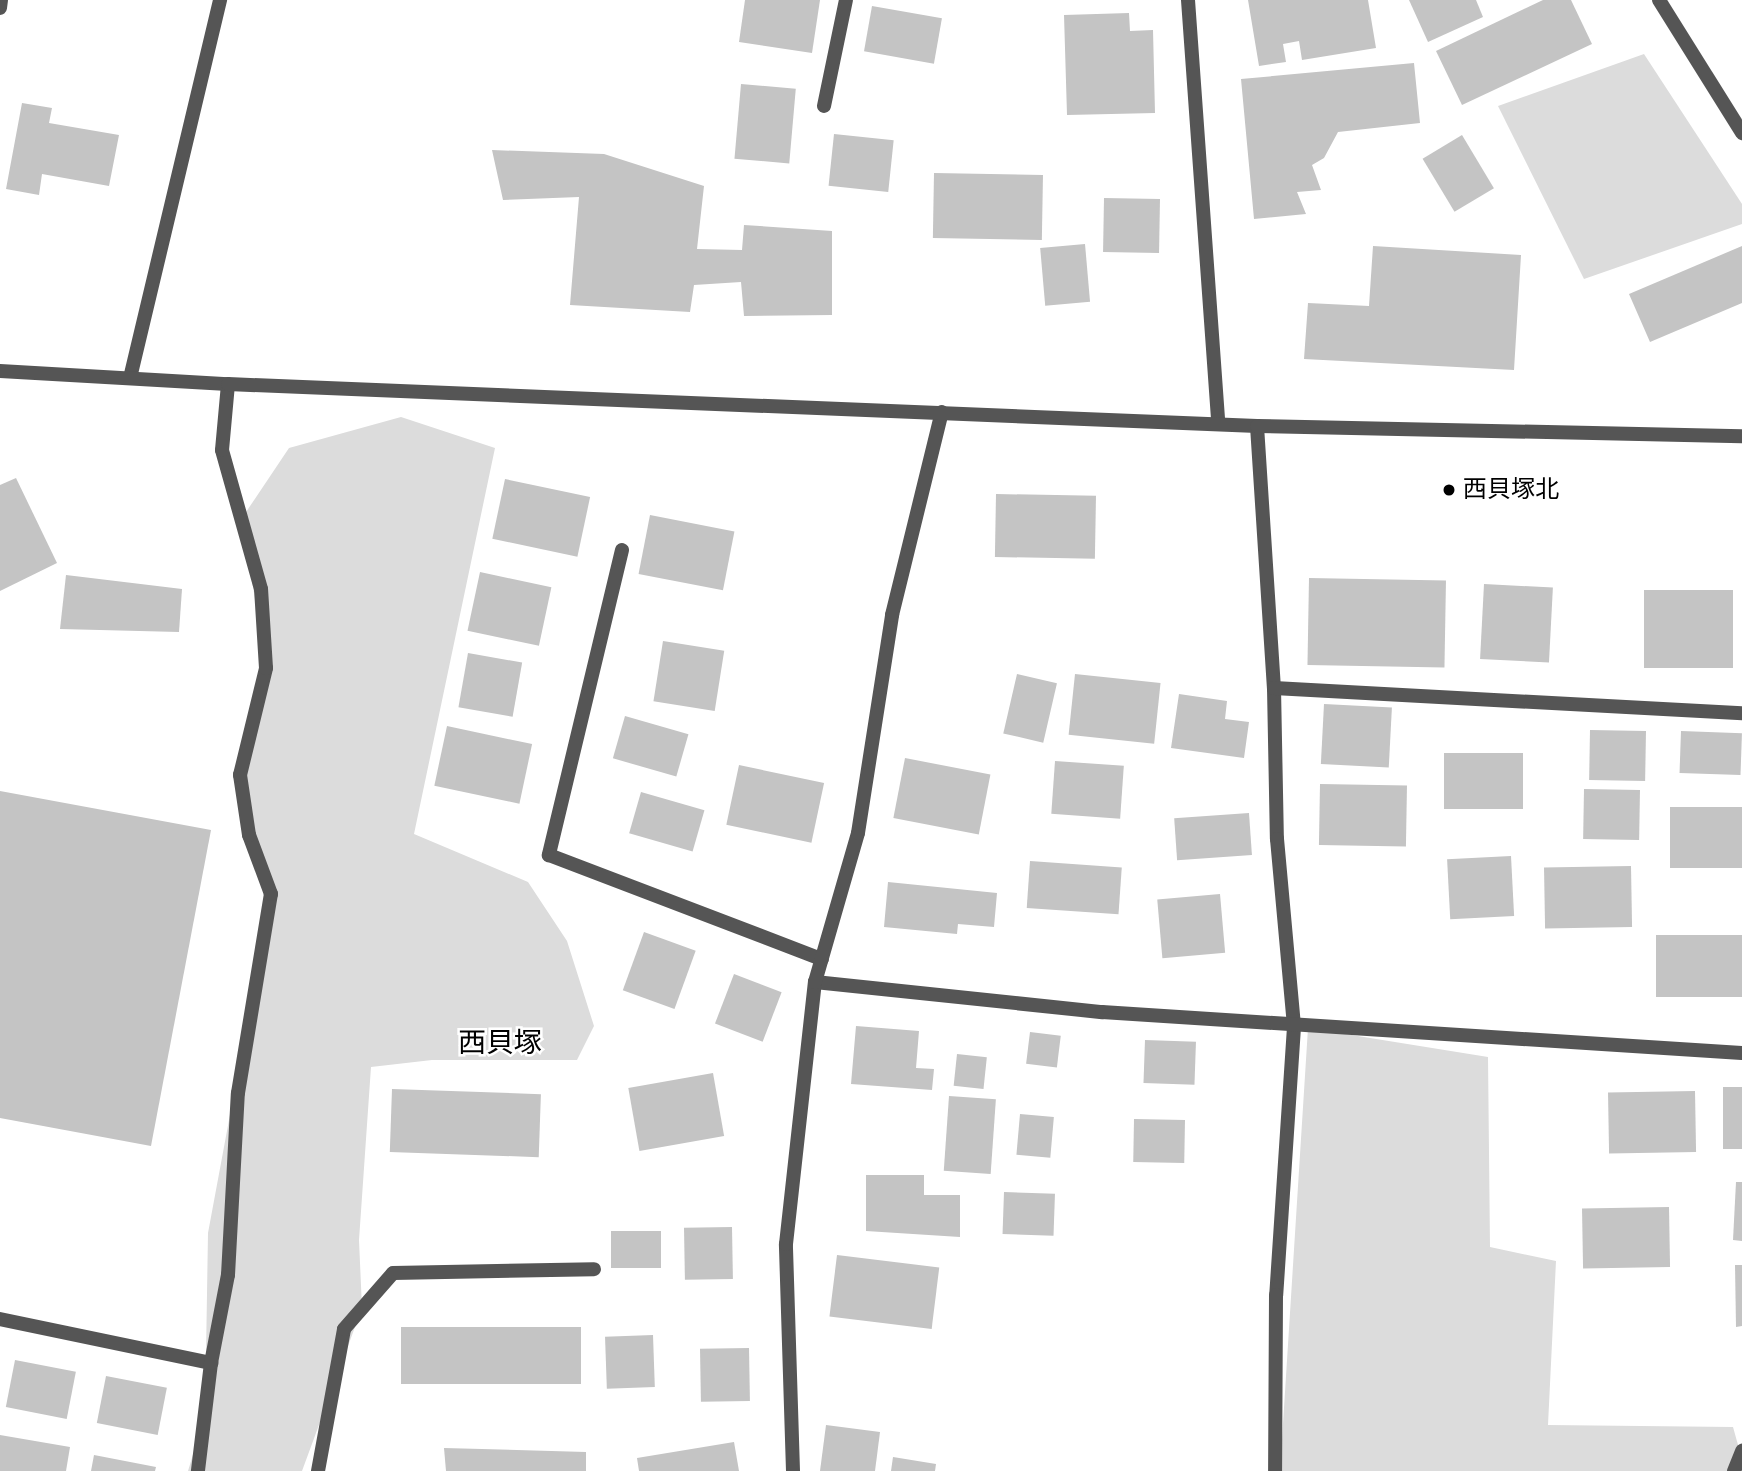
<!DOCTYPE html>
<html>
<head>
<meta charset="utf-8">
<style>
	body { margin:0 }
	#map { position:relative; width:1742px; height:1471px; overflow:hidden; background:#fff; font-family:Signika,"Noto Sans JP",sans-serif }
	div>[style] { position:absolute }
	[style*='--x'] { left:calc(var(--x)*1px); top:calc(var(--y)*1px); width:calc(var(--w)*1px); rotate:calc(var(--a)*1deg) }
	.green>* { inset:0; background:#dcdcdc }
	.building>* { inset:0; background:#c4c4c4; transform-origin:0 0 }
	.minor>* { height:14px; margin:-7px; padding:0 7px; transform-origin:7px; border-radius:7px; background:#555 }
	.tertiary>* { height:14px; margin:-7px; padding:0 7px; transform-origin:7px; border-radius:7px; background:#555 }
	.dots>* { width:19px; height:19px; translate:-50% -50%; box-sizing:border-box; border:4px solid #fff; border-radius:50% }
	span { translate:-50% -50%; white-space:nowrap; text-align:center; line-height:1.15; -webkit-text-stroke:5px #fff; paint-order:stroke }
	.poi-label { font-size:24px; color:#000 }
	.left { translate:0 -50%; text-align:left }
	.quarter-label { font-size:28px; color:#000 }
</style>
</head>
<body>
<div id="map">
	<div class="green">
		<i style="clip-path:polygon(1644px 54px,1742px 204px,1742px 224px,1584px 279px,1498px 106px)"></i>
		<i style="clip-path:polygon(401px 417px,495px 448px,414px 834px,528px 882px,567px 941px,594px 1026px,577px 1060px,432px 1060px,371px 1067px,359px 1240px,362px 1308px,302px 1471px,188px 1471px,205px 1415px,208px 1233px,271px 894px,240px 775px,266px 668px,242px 518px,289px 448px)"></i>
		<i style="clip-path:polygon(1308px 1028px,1488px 1057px,1490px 1247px,1556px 1261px,1548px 1425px,1733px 1427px,1740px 1452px,1730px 1471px,1280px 1471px)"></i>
	</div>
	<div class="building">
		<i style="clip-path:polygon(745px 0,820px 0,812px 53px,739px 42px)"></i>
		<i style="clip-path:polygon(1248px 0,1368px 0,1376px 48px,1302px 60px,1299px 41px,1283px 44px,1286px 62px,1259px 66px)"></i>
		<i style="clip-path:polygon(1409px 0,1476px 0,1483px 17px,1428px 42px)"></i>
		<i style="clip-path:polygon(1543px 0,1571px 0,1592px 44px,1462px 105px,1436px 51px)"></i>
		<i style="left:872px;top:6px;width:71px;height:46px;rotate:10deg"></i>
		<i style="clip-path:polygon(1129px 13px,1130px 31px,1153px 30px,1155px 113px,1067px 115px,1064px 15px)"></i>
		<i style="clip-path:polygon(1414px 63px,1420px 123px,1338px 132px,1324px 158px,1312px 165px,1321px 190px,1297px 192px,1306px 214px,1254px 219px,1241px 79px)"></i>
		<i style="left:741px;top:84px;width:55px;height:75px;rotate:5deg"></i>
		<i style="clip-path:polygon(22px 103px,52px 108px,49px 123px,119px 135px,109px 186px,42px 174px,39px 195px,6px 189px)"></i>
		<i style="left:834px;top:134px;width:60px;height:52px;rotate:6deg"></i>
		<i style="left:1462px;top:135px;width:62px;height:46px;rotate:59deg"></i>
		<i style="clip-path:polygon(492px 150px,604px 154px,704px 186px,697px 249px,742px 250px,744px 225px,832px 231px,832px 315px,744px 316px,741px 282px,694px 285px,690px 312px,570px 305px,579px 197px,503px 200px)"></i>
		<i style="left:934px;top:173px;width:109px;height:65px;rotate:1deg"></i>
		<i style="left:1104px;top:198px;width:56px;height:54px;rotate:1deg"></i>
		<i style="left:1085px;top:244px;width:58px;height:45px;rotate:85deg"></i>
		<i style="clip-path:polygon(1373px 246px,1521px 255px,1514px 370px,1304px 359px,1308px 303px,1369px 306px)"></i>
		<i style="clip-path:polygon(1742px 246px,1742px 303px,1650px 342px,1629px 294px)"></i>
		<i style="clip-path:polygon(16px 478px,57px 563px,0 591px,0 485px)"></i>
		<i style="left:505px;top:479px;width:87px;height:61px;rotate:12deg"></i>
		<i style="left:996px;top:494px;width:100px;height:63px;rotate:1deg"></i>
		<i style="left:650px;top:515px;width:86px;height:60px;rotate:11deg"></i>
		<i style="left:480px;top:572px;width:73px;height:60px;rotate:12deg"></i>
		<i style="clip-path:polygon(66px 575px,182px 589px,179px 632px,60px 629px)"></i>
		<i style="left:1309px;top:578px;width:137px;height:87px;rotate:1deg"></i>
		<i style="left:1484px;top:584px;width:69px;height:75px;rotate:3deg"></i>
		<i style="left:1644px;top:590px;width:89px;height:78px"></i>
		<i style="left:663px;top:641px;width:62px;height:61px;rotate:9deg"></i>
		<i style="left:468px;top:653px;width:55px;height:55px;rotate:10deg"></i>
		<i style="left:1017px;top:674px;width:41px;height:61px;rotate:13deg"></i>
		<i style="left:1075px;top:674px;width:86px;height:61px;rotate:6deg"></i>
		<i style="clip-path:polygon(1179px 694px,1227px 701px,1225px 719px,1249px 722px,1244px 758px,1171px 748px)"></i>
		<i style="left:1324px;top:704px;width:68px;height:60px;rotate:3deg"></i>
		<i style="left:625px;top:716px;width:66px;height:44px;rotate:16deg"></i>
		<i style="left:447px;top:726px;width:87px;height:61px;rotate:12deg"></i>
		<i style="left:1590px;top:730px;width:56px;height:50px;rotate:1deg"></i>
		<i style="left:1681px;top:731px;width:61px;height:42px;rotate:2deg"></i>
		<i style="left:1523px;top:753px;width:56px;height:79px;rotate:90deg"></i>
		<i style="left:905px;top:758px;width:87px;height:61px;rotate:11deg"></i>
		<i style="left:1055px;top:761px;width:69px;height:53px;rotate:4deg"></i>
		<i style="left:739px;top:765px;width:87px;height:61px;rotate:12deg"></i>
		<i style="left:1320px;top:784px;width:87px;height:61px;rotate:1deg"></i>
		<i style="left:1584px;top:789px;width:56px;height:50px;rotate:1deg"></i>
		<i style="clip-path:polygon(0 791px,211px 830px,151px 1146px,0 1118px)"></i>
		<i style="left:641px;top:792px;width:66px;height:43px;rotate:16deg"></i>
		<i style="left:1742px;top:807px;width:61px;height:72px;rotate:90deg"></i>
		<i style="left:1249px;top:813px;width:42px;height:75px;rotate:86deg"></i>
		<i style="left:1511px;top:856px;width:60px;height:64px;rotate:87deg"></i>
		<i style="left:1030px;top:861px;width:92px;height:47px;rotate:4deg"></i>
		<i style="left:1631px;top:866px;width:61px;height:87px;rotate:89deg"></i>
		<i style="clip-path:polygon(888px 882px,997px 893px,994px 927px,958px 924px,957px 934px,884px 927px)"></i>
		<i style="left:1220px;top:894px;width:59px;height:63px;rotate:85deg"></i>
		<i style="left:644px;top:932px;width:55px;height:62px;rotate:20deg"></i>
		<i style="left:1742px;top:935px;width:62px;height:86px;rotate:90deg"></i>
		<i style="left:734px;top:974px;width:51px;height:53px;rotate:21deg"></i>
		<i style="clip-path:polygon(856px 1026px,919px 1031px,916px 1068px,934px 1069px,932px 1090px,851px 1084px)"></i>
		<i style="left:1030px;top:1032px;width:31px;height:32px;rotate:7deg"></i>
		<i style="left:1145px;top:1040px;width:51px;height:43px;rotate:2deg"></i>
		<i style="left:957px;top:1054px;width:30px;height:32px;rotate:6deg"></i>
		<i style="left:713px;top:1073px;width:64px;height:86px;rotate:80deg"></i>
		<i style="left:1723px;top:1087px;width:19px;height:62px"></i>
		<i style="left:392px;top:1089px;width:149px;height:63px;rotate:2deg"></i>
		<i style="left:1695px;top:1091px;width:61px;height:87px;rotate:89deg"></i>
		<i style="left:949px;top:1096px;width:47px;height:75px;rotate:4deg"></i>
		<i style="left:1020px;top:1114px;width:34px;height:41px;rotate:5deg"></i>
		<i style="left:1134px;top:1119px;width:51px;height:43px;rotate:1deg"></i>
		<i style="clip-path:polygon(866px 1175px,924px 1175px,924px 1195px,960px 1195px,960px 1237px,866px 1231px)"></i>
		<i style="clip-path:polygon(1736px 1182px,1742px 1182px,1742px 1241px,1733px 1240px)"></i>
		<i style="left:1004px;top:1192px;width:51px;height:42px;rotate:2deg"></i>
		<i style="left:1669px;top:1207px;width:60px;height:87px;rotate:89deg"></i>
		<i style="left:732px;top:1227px;width:52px;height:48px;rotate:89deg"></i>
		<i style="left:661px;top:1231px;width:37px;height:50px;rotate:90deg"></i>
		<i style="left:837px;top:1255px;width:103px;height:62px;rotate:7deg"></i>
		<i style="clip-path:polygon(1735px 1265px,1742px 1265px,1742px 1326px,1736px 1327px)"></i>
		<i style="left:401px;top:1327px;width:180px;height:57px"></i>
		<i style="left:653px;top:1335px;width:52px;height:48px;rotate:88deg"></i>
		<i style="left:749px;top:1348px;width:53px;height:49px;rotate:89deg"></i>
		<i style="left:15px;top:1360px;width:62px;height:48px;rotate:11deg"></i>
		<i style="left:106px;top:1376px;width:62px;height:48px;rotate:11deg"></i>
		<i style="clip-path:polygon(826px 1425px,880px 1432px,875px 1471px,820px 1471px)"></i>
		<i style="clip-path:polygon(0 1435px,70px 1447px,66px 1471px,0 1471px)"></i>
		<i style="clip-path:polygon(734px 1442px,739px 1471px,639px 1471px,637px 1458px)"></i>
		<i style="clip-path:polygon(444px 1448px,586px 1452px,586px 1471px,446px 1471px)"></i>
		<i style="clip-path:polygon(94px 1455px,156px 1467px,155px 1471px,91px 1471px)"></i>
		<i style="clip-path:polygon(893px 1457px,936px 1464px,935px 1471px,891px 1471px)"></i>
	</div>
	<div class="minor">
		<i style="--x:1188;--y:0;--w:423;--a:85.9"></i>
		<i style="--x:0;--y:8;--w:8;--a:-83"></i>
		<i style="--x:824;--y:106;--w:108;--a:-78.3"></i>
		<i style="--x:130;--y:378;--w:389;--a:-76.6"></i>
		<i style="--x:1257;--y:426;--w:263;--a:86.3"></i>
		<i style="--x:1274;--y:688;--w:151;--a:88.9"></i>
		<i style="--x:1277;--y:839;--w:189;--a:84.8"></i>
		<i style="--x:1294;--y:1027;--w:269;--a:93.8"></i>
		<i style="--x:1276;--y:1295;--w:176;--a:90.3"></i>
		<i style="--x:622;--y:550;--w:314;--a:103.5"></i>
		<i style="--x:549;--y:855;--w:292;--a:20.9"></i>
		<i style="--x:1274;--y:688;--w:469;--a:3.1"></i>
		<i style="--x:815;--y:982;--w:289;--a:6"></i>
		<i style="--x:1102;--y:1012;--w:641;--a:3.67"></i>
		<i style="--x:0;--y:1319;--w:216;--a:11.8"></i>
		<i style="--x:211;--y:1363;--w:109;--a:96.9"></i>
		<i style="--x:211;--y:1363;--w:90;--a:-79.1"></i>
		<i style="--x:228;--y:1275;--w:182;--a:-86.9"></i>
		<i style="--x:238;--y:1093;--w:202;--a:-80.6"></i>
		<i style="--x:271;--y:894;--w:63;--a:-110.4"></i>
		<i style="--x:249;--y:835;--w:61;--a:-98.5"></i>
		<i style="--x:240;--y:775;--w:110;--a:-76.3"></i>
		<i style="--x:266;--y:668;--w:79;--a:-93.6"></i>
		<i style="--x:261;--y:589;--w:144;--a:-105.7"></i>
		<i style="--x:222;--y:450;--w:66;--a:-84.8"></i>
		<i style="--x:318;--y:1471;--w:144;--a:-79.6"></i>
		<i style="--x:344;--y:1329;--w:74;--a:-48.8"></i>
		<i style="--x:393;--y:1273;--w:201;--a:-1.1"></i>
		<i style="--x:793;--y:1471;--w:227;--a:-91.8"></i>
		<i style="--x:786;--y:1244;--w:264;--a:-83.7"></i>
		<i style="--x:815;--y:982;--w:155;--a:-73.9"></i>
		<i style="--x:858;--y:833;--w:221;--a:-81.1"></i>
		<i style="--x:892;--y:615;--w:209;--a:-76.2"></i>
		<i style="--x:1734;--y:1471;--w:22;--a:-68"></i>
	</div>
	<div class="tertiary">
		<i style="--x:1659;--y:0;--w:157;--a:58"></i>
		<i style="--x:0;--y:371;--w:228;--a:3.3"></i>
		<i style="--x:228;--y:384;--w:1030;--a:2.34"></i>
		<i style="--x:1257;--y:426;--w:485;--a:1.2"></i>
	</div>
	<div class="dots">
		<i style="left:1449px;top:490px;background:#000"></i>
	</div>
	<div class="poi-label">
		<span class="left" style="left:1463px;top:490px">西貝塚北</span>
	</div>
	<div class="quarter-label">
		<span style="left:500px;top:1043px">西貝塚</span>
	</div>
</div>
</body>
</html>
